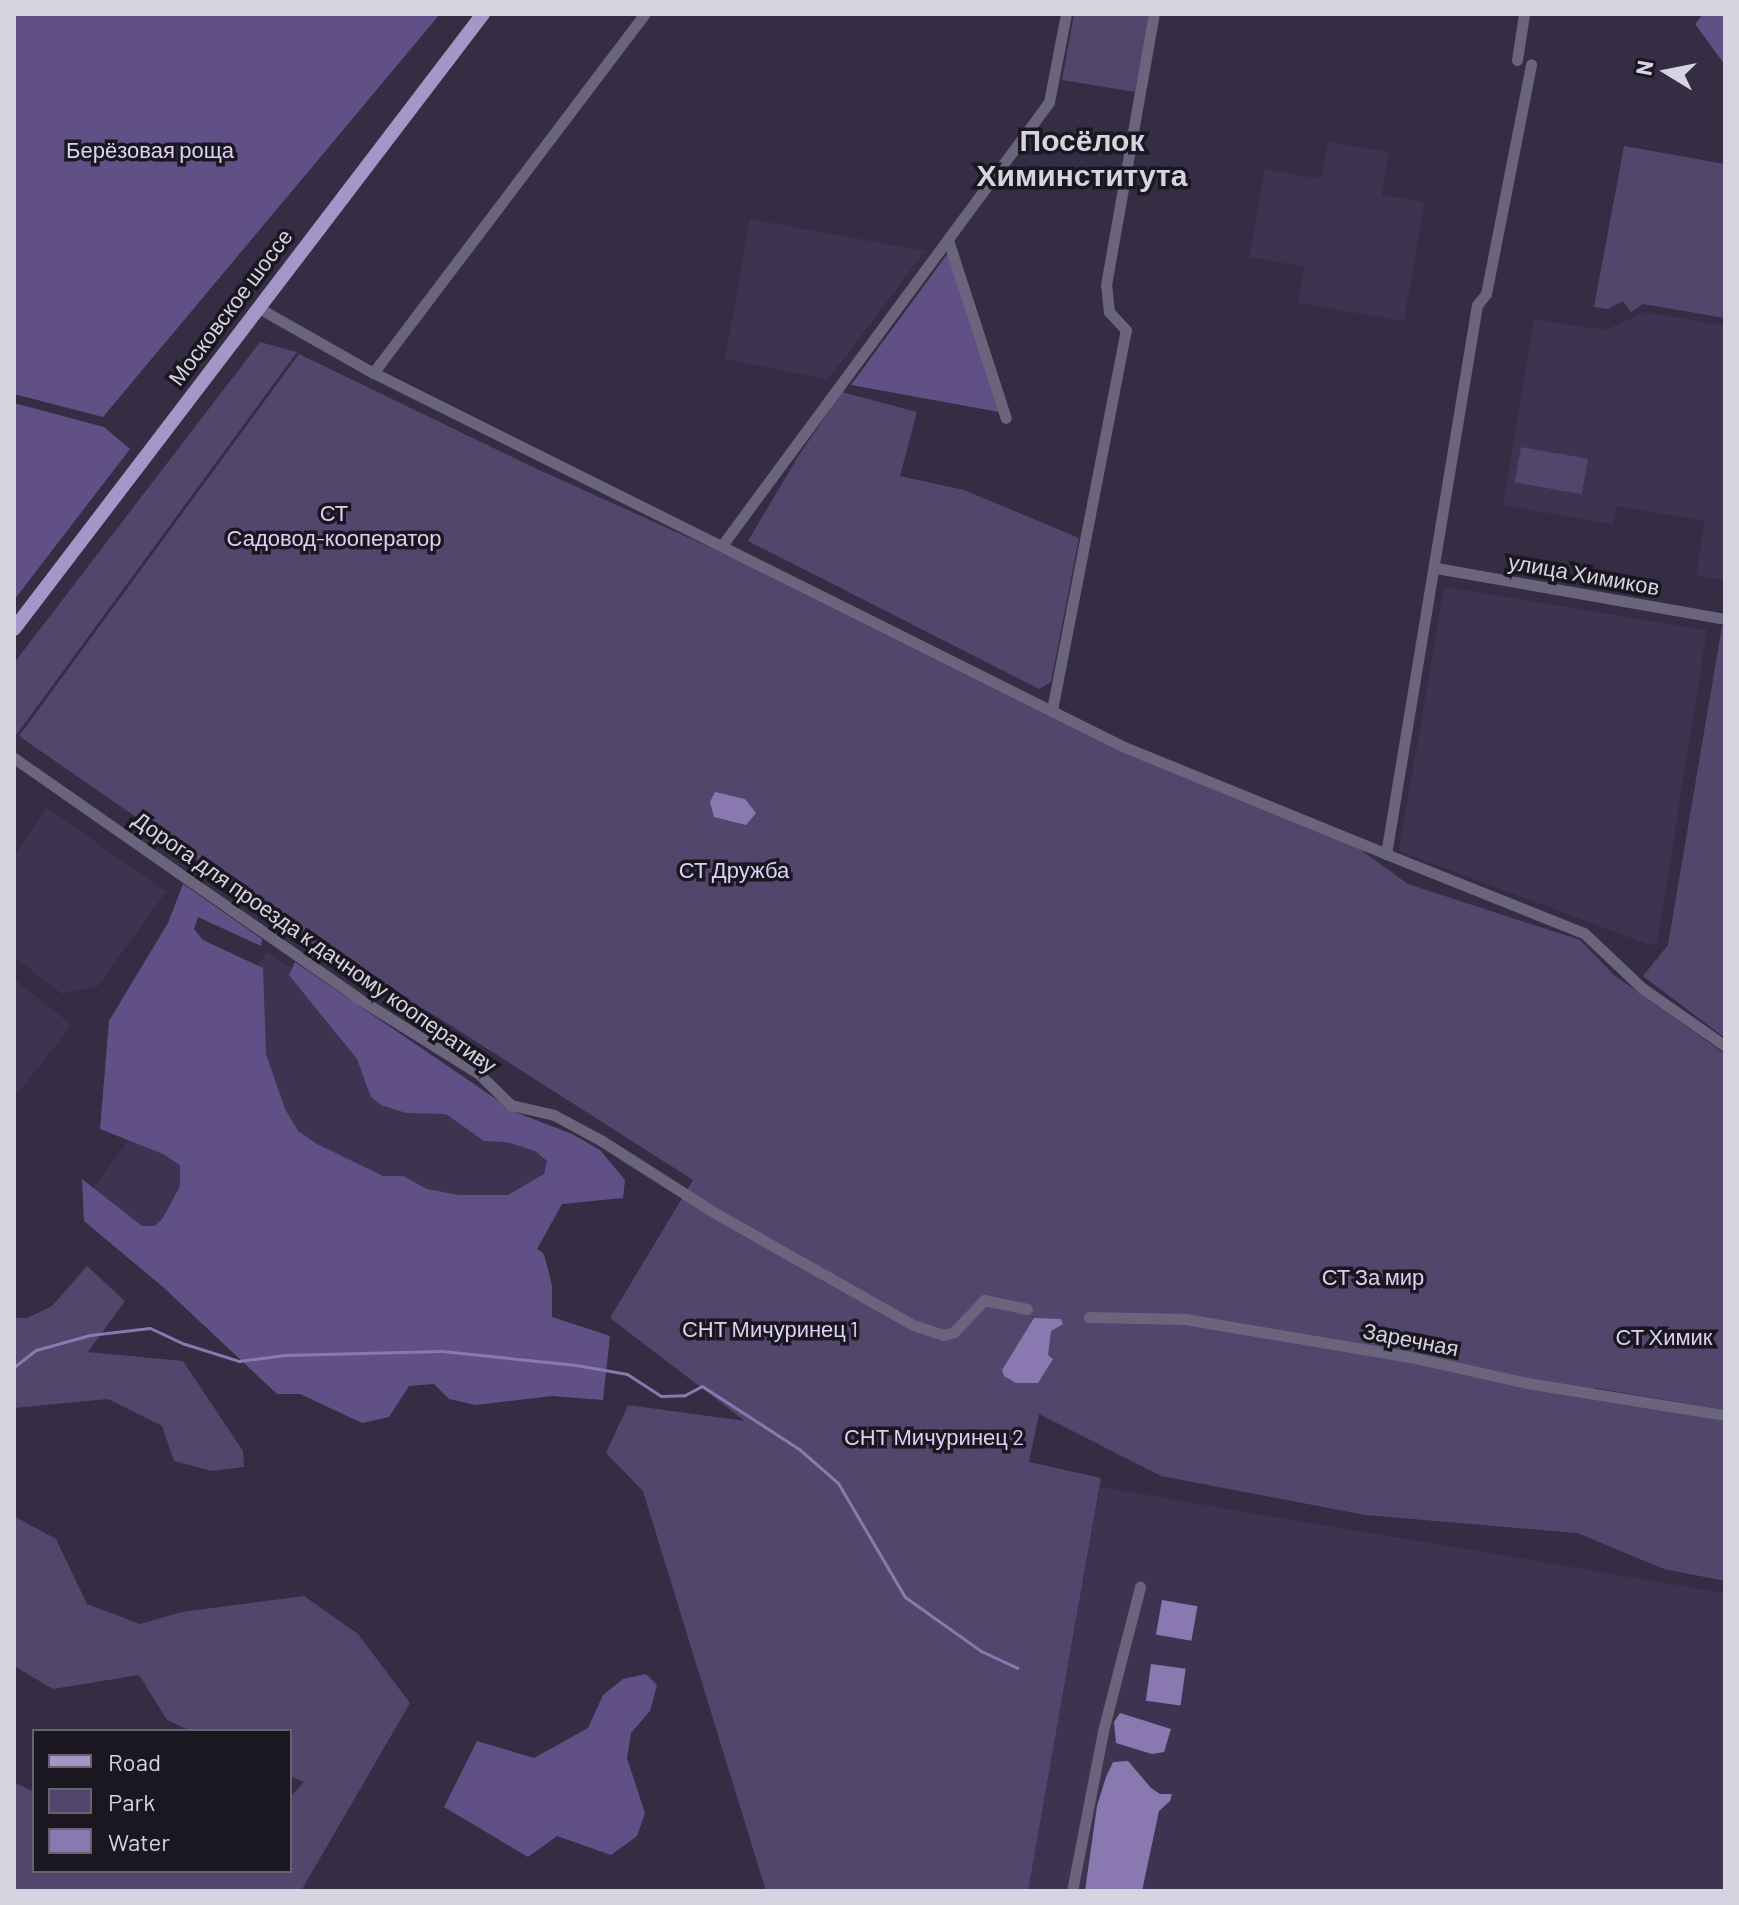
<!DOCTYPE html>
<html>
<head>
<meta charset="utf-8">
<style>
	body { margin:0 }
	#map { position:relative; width:1739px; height:1905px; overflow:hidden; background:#342d43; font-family:Barlow,sans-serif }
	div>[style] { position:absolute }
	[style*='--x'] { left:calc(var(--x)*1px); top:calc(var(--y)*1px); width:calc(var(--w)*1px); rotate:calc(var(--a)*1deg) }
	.built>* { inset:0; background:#3d3451 }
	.green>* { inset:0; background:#52466d; transform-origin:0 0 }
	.forest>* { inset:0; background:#615085 }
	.water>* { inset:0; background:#8979b0; transform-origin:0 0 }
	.stream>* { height:3px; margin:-1.5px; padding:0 1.5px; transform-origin:1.5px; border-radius:1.5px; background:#8979b0 }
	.minor>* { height:11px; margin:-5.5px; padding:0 5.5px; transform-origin:5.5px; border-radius:5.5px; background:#6b647d }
	.major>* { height:14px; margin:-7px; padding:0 7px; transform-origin:7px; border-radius:7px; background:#a496c7 }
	span { translate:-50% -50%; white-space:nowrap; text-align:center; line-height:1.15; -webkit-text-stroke:7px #1a1721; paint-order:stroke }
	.park-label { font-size:22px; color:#dbd2f3 }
	.street-label { font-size:22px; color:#d7d4e2 }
	.district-label { font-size:30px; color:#d7d4e2; font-weight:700 }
	.frame { position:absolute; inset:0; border:16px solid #d7d4e2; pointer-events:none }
	.legend { position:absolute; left:32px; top:1729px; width:260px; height:144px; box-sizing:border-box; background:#1a1721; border:2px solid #66636e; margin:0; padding:10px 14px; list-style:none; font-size:24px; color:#d7d4e2 }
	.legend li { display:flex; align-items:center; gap:16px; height:40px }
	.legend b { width:40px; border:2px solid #66636e }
	.north { position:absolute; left:1627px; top:32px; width:80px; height:80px; -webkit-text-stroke:6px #1a1721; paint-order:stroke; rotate:280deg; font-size:22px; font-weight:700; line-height:32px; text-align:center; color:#d7d4e2 }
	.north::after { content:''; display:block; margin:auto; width:28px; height:36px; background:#d7d4e2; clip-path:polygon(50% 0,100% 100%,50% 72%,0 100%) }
</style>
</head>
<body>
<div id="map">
	<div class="built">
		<i style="clip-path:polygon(1328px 142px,1389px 152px,1382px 195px,1424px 202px,1404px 321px,1298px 303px,1304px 267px,1249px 257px,1265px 169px,1321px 179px)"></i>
		<i style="clip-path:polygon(750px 219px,925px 251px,828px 380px,725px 359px)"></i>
		<i style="clip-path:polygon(1645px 312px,1725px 326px,1725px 580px,1696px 575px,1705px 521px,1617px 506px,1613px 524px,1503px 505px,1534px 319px,1606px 330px)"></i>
		<i style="clip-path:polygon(1444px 587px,1707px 630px,1657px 944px,1650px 945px,1399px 851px)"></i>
		<i style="clip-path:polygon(46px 807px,166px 892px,98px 986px,62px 994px,14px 957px,14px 857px)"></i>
		<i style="clip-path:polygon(267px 952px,576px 1163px,270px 1341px,88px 1195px)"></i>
		<i style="clip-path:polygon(14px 979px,72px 1025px,14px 1098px)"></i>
		<i style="clip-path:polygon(1100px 1487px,1725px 1593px,1725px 1891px,1028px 1891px)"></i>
	</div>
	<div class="green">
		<i style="clip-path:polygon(1074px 14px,1149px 14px,1135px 92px,1062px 80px)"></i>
		<i style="clip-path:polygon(1624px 146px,1725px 164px,1725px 318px,1643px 304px,1631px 312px,1623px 301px,1608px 309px,1594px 307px)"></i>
		<i style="clip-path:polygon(260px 342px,297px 352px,14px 738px,14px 663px)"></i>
		<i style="clip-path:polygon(299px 354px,537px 469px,895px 631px,1115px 743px,1337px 833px,1408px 884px,1580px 940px,1614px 975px,1725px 1054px,1725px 1410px,1595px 1388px,1594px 1396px,1725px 1421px,1725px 1581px,1664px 1569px,1577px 1533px,1365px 1515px,1161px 1476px,1039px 1414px,1029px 1462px,1101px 1478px,1028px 1891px,766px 1891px,643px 1491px,606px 1453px,628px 1405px,745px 1421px,610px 1318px,693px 1180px,439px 1018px,289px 931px,228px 881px,19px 736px)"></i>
		<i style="clip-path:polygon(842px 392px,917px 412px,900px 476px,964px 490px,1079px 538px,1051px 682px,1039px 689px,748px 541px,799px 455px)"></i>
		<i style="left:1521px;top:447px;width:68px;height:36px;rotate:10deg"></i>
		<i style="clip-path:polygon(1722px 626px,1725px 627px,1725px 1038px,1643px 976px,1668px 945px)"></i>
		<i style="clip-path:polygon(87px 1266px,125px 1301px,88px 1352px,183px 1361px,243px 1451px,244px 1467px,212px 1471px,174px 1461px,162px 1426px,108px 1399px,14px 1408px,14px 1318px,27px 1318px,52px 1306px)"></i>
		<i style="clip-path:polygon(14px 1516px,56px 1539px,87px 1604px,140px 1624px,182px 1612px,304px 1596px,358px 1634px,410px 1703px,301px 1891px,14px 1891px,14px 1782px,34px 1792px,34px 1871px,290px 1871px,290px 1797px,304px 1782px,290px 1776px,290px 1731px,191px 1731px,167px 1720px,139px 1675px,53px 1689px,14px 1666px)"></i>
	</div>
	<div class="forest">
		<i style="clip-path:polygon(14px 14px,440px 14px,103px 417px,14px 394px)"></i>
		<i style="clip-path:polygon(1703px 14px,1725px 14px,1725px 65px,1695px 24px)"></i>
		<i style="clip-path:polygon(948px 253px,999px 412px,851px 385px)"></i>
		<i style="clip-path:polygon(14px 403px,104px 427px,130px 449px,14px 600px)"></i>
		<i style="clip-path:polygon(183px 884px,262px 939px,261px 946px,198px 917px,194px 929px,203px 940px,263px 968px,266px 1054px,285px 1109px,298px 1131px,317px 1144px,383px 1176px,403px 1176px,427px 1189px,458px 1195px,508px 1195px,544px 1174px,547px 1161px,535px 1151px,507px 1142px,484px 1141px,446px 1114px,406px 1113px,381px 1105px,371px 1097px,357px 1059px,289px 975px,295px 962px,515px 1112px,572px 1134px,600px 1150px,625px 1180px,623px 1198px,562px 1204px,537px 1249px,544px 1254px,552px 1285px,552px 1317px,610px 1336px,603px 1400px,552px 1396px,475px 1405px,449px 1399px,434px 1384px,409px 1386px,389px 1417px,362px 1423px,300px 1394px,277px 1394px,163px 1287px,84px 1221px,82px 1179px,142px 1226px,155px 1226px,163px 1218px,180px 1186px,180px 1165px,163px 1154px,100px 1129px,109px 1021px,168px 923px)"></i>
		<i style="clip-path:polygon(646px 1674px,657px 1685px,650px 1711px,631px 1733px,627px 1758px,645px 1813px,637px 1836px,611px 1855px,557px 1836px,528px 1857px,444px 1807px,477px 1741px,534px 1758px,588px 1728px,603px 1695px,623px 1679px)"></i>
	</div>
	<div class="water">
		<i style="clip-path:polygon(715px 792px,745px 799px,756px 813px,746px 825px,714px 817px,710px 802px)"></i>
		<i style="clip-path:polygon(1034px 1318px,1061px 1319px,1063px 1324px,1051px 1331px,1048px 1355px,1053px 1359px,1038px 1383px,1016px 1383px,1004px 1376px,1002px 1370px)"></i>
		<i style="left:1162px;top:1600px;width:36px;height:35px;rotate:10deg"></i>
		<i style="left:1151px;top:1664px;width:35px;height:37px;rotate:8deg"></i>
		<i style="clip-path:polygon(1120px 1713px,1171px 1729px,1164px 1752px,1152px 1754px,1116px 1743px,1114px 1722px)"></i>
		<i style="clip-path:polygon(1128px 1761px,1151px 1788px,1160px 1794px,1172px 1794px,1170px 1801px,1159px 1811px,1142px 1891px,1085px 1891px,1097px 1806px,1106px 1777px,1113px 1762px)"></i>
	</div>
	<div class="stream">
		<i style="--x:14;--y:1367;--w:28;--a:-38"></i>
		<i style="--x:36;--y:1350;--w:56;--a:-15.5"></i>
		<i style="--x:90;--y:1335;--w:60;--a:-6.7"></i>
		<i style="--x:150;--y:1328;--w:38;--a:25"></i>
		<i style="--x:185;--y:1344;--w:57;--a:17.5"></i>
		<i style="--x:239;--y:1361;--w:46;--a:-7.4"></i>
		<i style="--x:285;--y:1355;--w:157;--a:-1.5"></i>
		<i style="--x:442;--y:1351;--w:135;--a:6"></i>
		<i style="--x:576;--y:1365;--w:52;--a:10"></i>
		<i style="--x:627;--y:1374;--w:40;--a:32.9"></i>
		<i style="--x:661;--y:1396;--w:24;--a:-2"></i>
		<i style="--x:685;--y:1395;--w:19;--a:-28"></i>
		<i style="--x:702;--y:1386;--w:116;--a:33"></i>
		<i style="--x:799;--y:1449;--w:52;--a:41.1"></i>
		<i style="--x:838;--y:1483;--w:132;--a:59.6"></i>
		<i style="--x:905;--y:1597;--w:93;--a:35.4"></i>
		<i style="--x:981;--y:1651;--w:40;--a:25"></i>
	</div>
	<div class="minor">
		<i style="--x:1517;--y:60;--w:47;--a:-81.3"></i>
		<i style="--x:948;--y:240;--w:187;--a:72"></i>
		<i style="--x:257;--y:307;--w:128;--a:29.6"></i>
		<i style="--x:368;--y:370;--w:843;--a:26.5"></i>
		<i style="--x:1122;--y:746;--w:285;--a:22.2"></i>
		<i style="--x:1386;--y:854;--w:556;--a:-80.59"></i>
		<i style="--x:1477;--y:305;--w:14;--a:-51"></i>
		<i style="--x:1486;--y:294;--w:234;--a:-78.9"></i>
		<i style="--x:373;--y:373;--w:450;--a:-52.9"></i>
		<i style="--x:723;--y:544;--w:549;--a:-53.59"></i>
		<i style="--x:1049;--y:102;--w:90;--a:-79.1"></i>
		<i style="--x:1436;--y:568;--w:293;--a:10"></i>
		<i style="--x:1052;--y:710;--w:387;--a:-79"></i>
		<i style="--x:1126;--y:330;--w:25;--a:-133"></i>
		<i style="--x:1109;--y:312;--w:27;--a:-96"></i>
		<i style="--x:1106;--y:285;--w:275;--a:-80"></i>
		<i style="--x:14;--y:758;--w:417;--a:34.9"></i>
		<i style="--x:356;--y:997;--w:145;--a:32"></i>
		<i style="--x:479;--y:1074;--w:45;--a:44.1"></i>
		<i style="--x:511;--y:1105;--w:44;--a:13.1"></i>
		<i style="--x:554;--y:1115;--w:55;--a:28.4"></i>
		<i style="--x:602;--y:1141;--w:134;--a:32.5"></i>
		<i style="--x:715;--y:1213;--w:227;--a:29.5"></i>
		<i style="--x:913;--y:1325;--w:32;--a:18"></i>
		<i style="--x:943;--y:1335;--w:11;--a:-15"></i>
		<i style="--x:954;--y:1332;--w:44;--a:-46.8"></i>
		<i style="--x:984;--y:1300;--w:44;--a:11.8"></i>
		<i style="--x:1386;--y:854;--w:213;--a:21.8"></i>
		<i style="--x:1584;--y:933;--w:80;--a:43.5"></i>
		<i style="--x:1642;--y:988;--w:101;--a:34.9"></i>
		<i style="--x:1089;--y:1317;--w:96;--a:1.2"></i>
		<i style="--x:1185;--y:1319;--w:228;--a:9.6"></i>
		<i style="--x:1410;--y:1357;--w:120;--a:12.5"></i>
		<i style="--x:1527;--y:1383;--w:201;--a:9.2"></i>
		<i style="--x:1072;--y:1891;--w:163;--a:-79"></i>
		<i style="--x:1103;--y:1731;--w:149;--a:-75.6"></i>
	</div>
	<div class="major">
		<i style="--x:14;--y:629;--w:773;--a:-52.67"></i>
	</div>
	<div class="park-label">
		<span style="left:150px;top:150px">Берёзовая роща</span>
		<span style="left:334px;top:525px">СТ<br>Садовод-кооператор</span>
		<span style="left:734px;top:870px">СТ Дружба</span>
		<span style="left:1373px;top:1277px">СТ За мир</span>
		<span style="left:770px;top:1329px">СНТ Мичуринец 1</span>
		<span style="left:1664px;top:1337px">СТ Химик</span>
		<span style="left:934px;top:1437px">СНТ Мичуринец 2</span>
	</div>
	<div class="street-label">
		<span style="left:230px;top:307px;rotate:-53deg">Московское шоссе</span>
		<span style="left:1584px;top:574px;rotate:10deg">улица Химиков</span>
		<span style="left:315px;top:942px;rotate:35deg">Дорога для проезда к дачному кооперативу</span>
		<span style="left:1411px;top:1339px;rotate:11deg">Заречная</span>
	</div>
	<div class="district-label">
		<span style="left:1082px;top:156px">Посёлок<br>Химинститута</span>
	</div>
	<div class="frame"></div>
	<ul class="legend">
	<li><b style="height:10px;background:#a496c7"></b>Road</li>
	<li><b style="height:22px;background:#52466d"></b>Park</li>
	<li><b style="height:22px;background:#8979b0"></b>Water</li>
	</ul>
	<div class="north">N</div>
</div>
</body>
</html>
